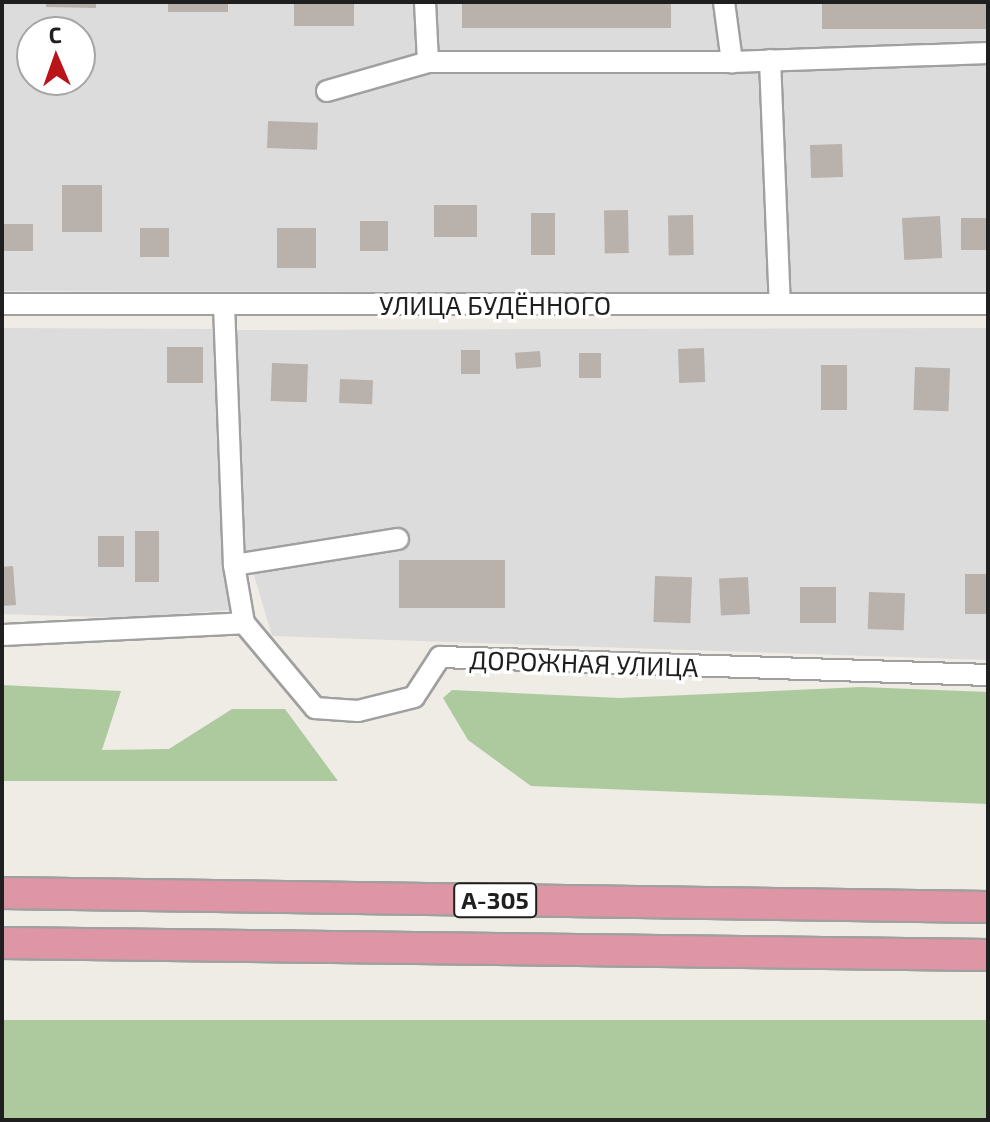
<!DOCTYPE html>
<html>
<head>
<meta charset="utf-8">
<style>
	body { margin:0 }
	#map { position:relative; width:990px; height:1122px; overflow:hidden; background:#efece6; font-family:"Exo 2",sans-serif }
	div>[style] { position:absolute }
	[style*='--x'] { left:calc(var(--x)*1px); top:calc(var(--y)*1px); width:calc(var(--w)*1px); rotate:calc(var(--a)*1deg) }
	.residential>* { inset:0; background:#dddcdc }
	.forest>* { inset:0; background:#adca9f; transform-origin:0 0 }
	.building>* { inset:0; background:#b8b1ac; transform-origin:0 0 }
	.roads { filter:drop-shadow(2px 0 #a0a0a0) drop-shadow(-2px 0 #a0a0a0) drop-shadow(0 2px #a0a0a0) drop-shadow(0 -2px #a0a0a0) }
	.minor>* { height:20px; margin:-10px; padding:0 10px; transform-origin:10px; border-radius:10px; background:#fff }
	.highway>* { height:30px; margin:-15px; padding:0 15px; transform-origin:15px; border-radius:15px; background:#de96a6 }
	span { translate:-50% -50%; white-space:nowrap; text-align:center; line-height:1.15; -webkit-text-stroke:7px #fff; paint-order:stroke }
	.shield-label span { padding:2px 6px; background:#fff; border:2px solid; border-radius:6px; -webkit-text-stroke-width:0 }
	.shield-label { font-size:24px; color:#1f1f1f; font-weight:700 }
	.street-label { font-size:26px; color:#1f1f1f }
	.frame { position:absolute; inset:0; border:4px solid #1f1f1f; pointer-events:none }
	.north { position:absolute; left:16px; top:16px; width:80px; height:80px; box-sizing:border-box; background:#fff; border:2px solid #a5a5a5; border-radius:50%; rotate:358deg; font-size:22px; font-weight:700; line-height:32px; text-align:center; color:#1f1f1f }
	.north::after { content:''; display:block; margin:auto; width:28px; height:36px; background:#ba1419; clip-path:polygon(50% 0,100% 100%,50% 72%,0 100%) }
</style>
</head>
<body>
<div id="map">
	<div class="residential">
		<i style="clip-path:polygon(evenodd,2px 2px,988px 2px,988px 293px,2px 291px,2px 2px,32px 32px,80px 32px,80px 80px,32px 80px,32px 32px)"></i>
		<i style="clip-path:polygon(2px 328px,215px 329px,229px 610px,129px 618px,2px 614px)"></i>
		<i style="clip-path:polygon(988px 328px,988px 660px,272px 636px,243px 538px,234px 330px)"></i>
	</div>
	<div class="forest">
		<i style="clip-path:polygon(2px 685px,121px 691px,102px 750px,169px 749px,232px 709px,285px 709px,338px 781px,2px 781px)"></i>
		<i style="clip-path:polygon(861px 687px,988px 692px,988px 804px,531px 786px,468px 740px,443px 698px,452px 690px,619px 698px)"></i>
		<i style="left:2px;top:1020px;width:986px;height:100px"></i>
	</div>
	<div class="building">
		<i style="clip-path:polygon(46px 2px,96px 2px,96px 8px,46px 7px)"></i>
		<i style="left:168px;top:2px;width:60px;height:10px"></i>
		<i style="left:294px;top:2px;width:60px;height:24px"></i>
		<i style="left:462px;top:2px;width:209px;height:26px"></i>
		<i style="left:822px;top:2px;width:166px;height:27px"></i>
		<i style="left:268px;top:121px;width:50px;height:27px;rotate:2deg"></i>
		<i style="left:842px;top:144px;width:33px;height:32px;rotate:88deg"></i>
		<i style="left:62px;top:185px;width:40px;height:47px"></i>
		<i style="left:434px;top:205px;width:43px;height:32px"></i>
		<i style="left:628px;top:210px;width:43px;height:24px;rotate:89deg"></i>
		<i style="left:531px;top:213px;width:24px;height:42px"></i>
		<i style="left:693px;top:215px;width:40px;height:25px;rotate:89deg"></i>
		<i style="left:940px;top:216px;width:42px;height:38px;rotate:87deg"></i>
		<i style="left:961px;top:218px;width:27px;height:32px"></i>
		<i style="left:360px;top:221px;width:28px;height:30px"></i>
		<i style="left:33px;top:224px;width:27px;height:31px;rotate:90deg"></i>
		<i style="left:140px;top:228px;width:29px;height:29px"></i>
		<i style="left:277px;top:228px;width:39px;height:40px"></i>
		<i style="left:203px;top:347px;width:36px;height:36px;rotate:90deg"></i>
		<i style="left:704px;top:348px;width:34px;height:26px;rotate:88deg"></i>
		<i style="left:461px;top:350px;width:19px;height:24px"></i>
		<i style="left:540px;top:351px;width:16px;height:25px;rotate:86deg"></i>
		<i style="left:579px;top:353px;width:22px;height:25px"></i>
		<i style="left:272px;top:363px;width:36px;height:38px;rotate:2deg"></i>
		<i style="left:821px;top:365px;width:26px;height:45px"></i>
		<i style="left:915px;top:367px;width:35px;height:43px;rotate:2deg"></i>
		<i style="left:340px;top:379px;width:33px;height:24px;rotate:2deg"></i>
		<i style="left:159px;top:531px;width:51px;height:24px;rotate:90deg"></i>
		<i style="left:98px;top:536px;width:26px;height:31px"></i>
		<i style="left:399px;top:560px;width:106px;height:48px"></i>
		<i style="clip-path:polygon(13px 566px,16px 605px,2px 606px,2px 567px)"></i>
		<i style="left:988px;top:574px;width:40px;height:23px;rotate:90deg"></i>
		<i style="left:655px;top:576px;width:37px;height:46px;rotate:2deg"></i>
		<i style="left:748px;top:577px;width:37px;height:29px;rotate:87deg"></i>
		<i style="left:800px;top:587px;width:36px;height:36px"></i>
		<i style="left:869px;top:592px;width:36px;height:37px;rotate:2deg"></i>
	</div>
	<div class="roads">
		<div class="minor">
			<i style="--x:425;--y:2;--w:60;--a:87.1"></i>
			<i style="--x:724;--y:2;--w:61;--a:82.4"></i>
			<i style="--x:770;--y:60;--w:244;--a:87.7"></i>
			<i style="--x:327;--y:91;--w:105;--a:-16"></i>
			<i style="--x:428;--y:62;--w:304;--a:0"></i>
			<i style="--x:732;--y:62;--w:256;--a:-2"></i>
			<i style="--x:2;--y:304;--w:986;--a:0"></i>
			<i style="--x:224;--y:305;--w:260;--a:87.8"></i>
			<i style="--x:234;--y:565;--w:59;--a:80.2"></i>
			<i style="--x:244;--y:623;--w:111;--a:50.1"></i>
			<i style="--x:315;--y:708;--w:43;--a:4"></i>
			<i style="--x:358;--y:711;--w:58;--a:-14"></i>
			<i style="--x:414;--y:697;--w:48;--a:-57"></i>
			<i style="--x:440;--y:657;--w:548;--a:1.88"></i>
			<i style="--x:234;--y:565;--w:166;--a:-9"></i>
			<i style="--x:2;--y:635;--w:242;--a:-2.8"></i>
		</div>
		<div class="highway">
			<i style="--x:2;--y:893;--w:986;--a:0.81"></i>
			<i style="--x:2;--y:943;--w:986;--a:0.7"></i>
		</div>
	</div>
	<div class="shield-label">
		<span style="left:495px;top:900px">А-305</span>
	</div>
	<div class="street-label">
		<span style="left:495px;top:305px">УЛИЦА БУДЁННОГО</span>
		<span style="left:584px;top:663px;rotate:2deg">ДОРОЖНАЯ УЛИЦА</span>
	</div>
	<div class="frame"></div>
	<div class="north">С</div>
</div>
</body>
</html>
